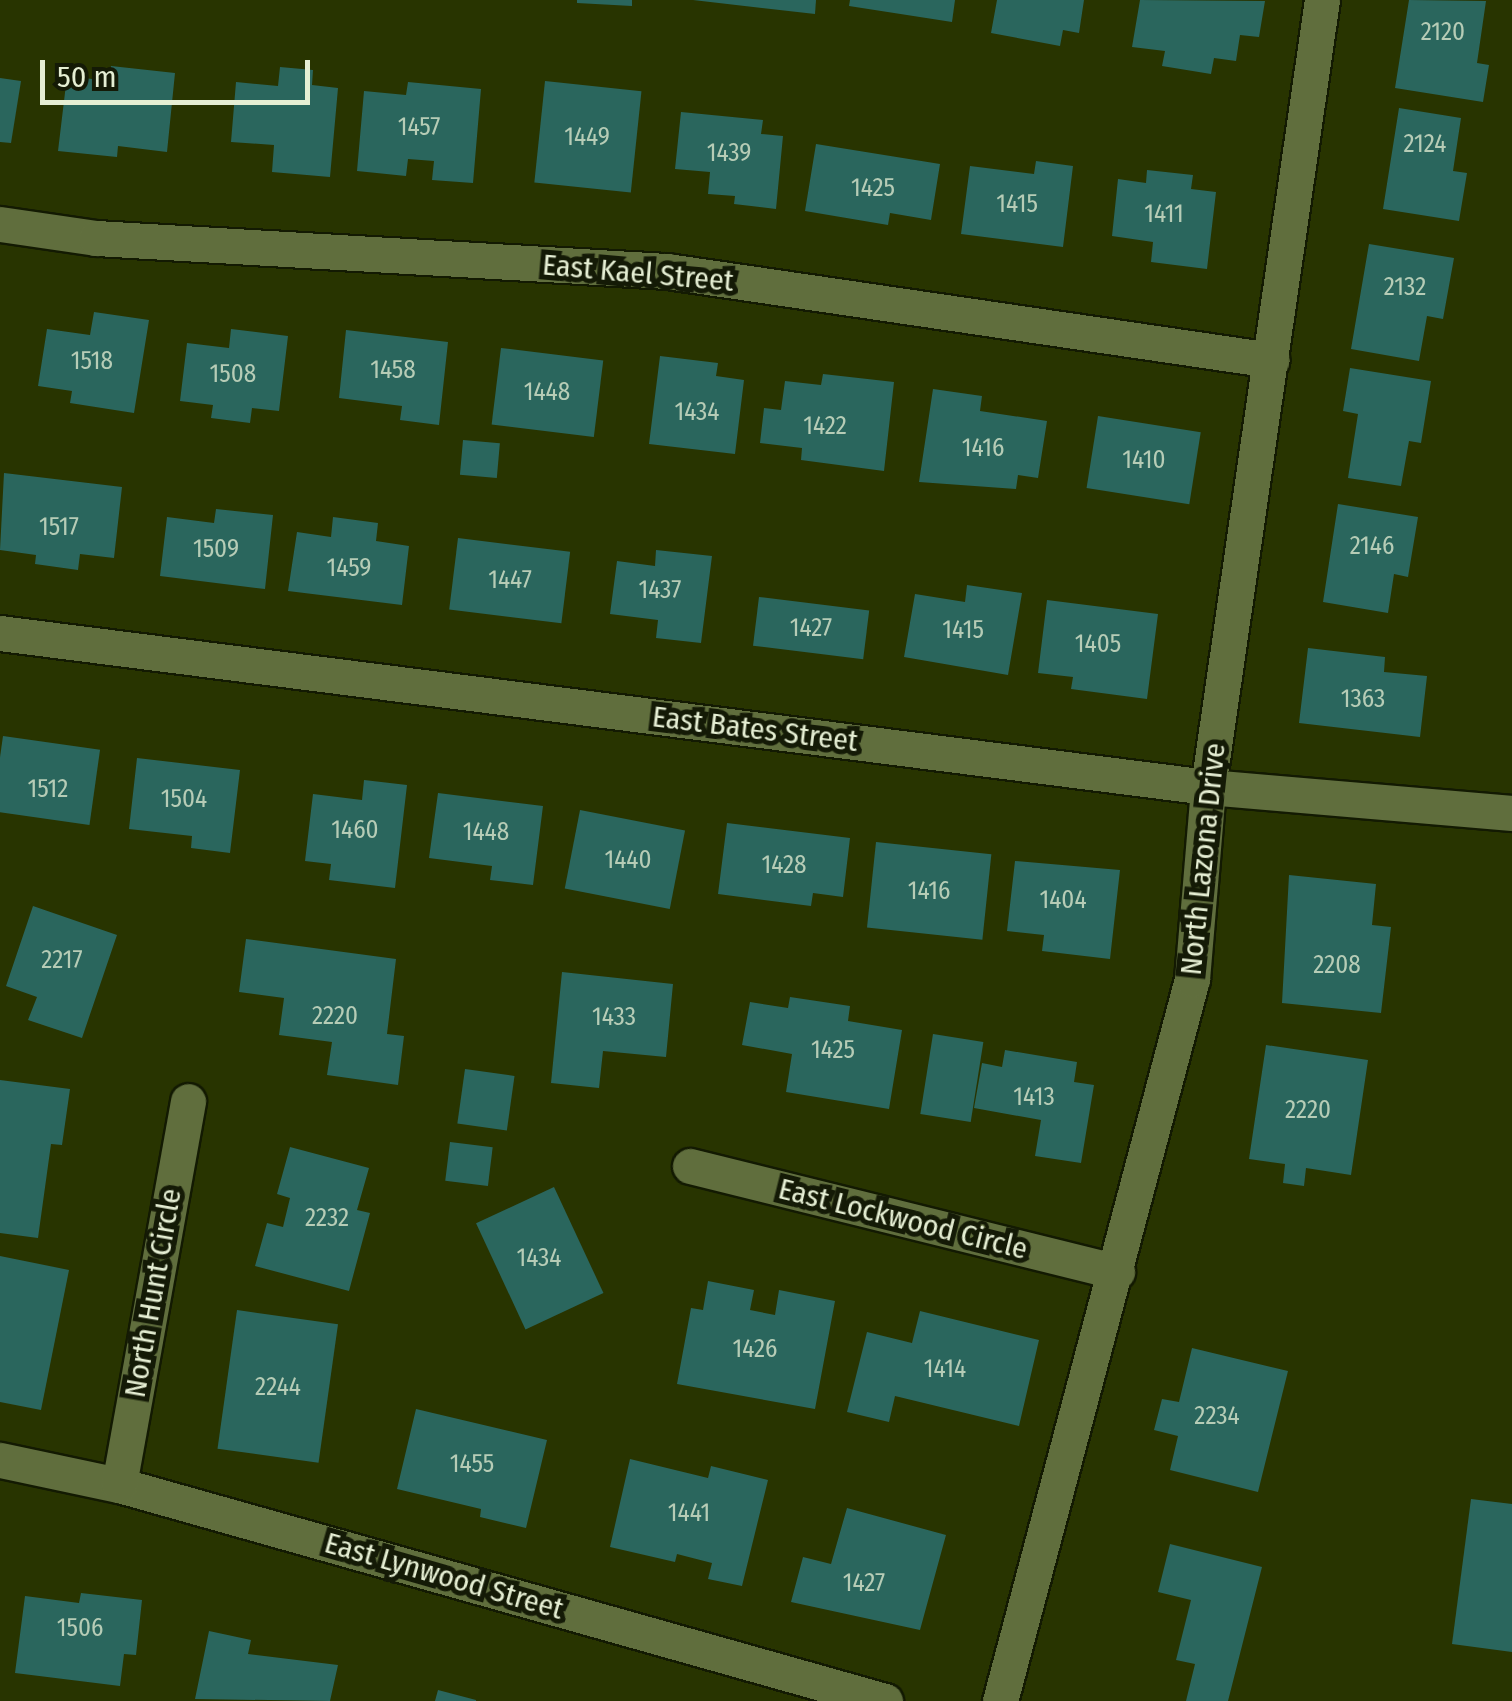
<!DOCTYPE html>
<html>
<head>
<meta charset="utf-8">
<style>
	body { margin:0 }
	#map { position:relative; width:1512px; height:1701px; overflow:hidden; background:#283400; font-family:"Fira Sans Condensed",sans-serif }
	div>[style] { position:absolute }
	[style*='--x'] { left:calc(var(--x)*1px); top:calc(var(--y)*1px); width:calc(var(--w)*1px); rotate:calc(var(--a)*1deg) }
	.building>* { inset:0; background:#2a665d; transform-origin:0 0 }
	.roads { filter:drop-shadow(2px 0 #131a02) drop-shadow(-2px 0 #131a02) drop-shadow(0 2px #131a02) drop-shadow(0 -2px #131a02) }
	.minor>* { height:35px; margin:-17.5px; padding:0 17.5px; transform-origin:17.5px; border-radius:17.5px; background:#606e3d }
	span { translate:-50% -50%; white-space:nowrap; text-align:center; line-height:1.15; -webkit-text-stroke:10px #141a06; paint-order:stroke }
	.number-label { font-size:25px; color:#b6ccb6 }
	.number-label span { -webkit-text-stroke-width:0 }
	.street-label { font-size:30px; color:#e5eed3 }
	.scale { position:absolute; left:40px; top:60px; width:270px; height:45px; box-sizing:border-box; border:5px solid #e5eed3; border-top:0; padding-left:12px; font-size:30px; line-height:35px; white-space:nowrap; color:#e5eed3; -webkit-text-stroke:8px #141a06; paint-order:stroke }
</style>
</head>
<body>
<div id="map">
	<div class="building">
		<i style="clip-path:polygon(577px 0,632px 0,632px 6px,577px 3px)"></i>
		<i style="clip-path:polygon(693px 0,816px 0,815px 14px)"></i>
		<i style="clip-path:polygon(850px 0,955px 0,952px 22px,849px 6px)"></i>
		<i style="clip-path:polygon(997px 0,1084px 0,1079px 33px,1063px 30px,1060px 46px,991px 33px)"></i>
		<i style="clip-path:polygon(1140px 0,1265px 1px,1259px 37px,1240px 35px,1236px 61px,1214px 58px,1211px 74px,1162px 66px,1165px 51px,1132px 47px)"></i>
		<i style="clip-path:polygon(1409px 0,1486px 1px,1477px 63px,1489px 65px,1483px 102px,1395px 88px)"></i>
		<i style="clip-path:polygon(111px 66px,175px 73px,167px 152px,118px 146px,117px 157px,58px 151px,67px 76px,109px 81px)"></i>
		<i style="clip-path:polygon(280px 67px,313px 70px,312px 85px,338px 88px,330px 177px,272px 172px,274px 145px,231px 142px,236px 82px,278px 86px)"></i>
		<i style="clip-path:polygon(0 78px,21px 81px,11px 143px,0 142px)"></i>
		<i style="left:545px;top:81px;width:97px;height:102px;rotate:6deg"></i>
		<i style="clip-path:polygon(408px 82px,481px 89px,473px 183px,432px 180px,434px 161px,408px 159px,406px 176px,357px 171px,364px 91px,406px 95px)"></i>
		<i style="clip-path:polygon(1399px 108px,1461px 118px,1453px 171px,1467px 173px,1459px 221px,1383px 209px)"></i>
		<i style="clip-path:polygon(681px 112px,763px 120px,761px 134px,783px 136px,776px 209px,734px 204px,735px 196px,708px 194px,710px 172px,675px 169px)"></i>
		<i style="clip-path:polygon(816px 144px,940px 164px,931px 220px,890px 213px,888px 225px,805px 211px)"></i>
		<i style="clip-path:polygon(1036px 161px,1073px 166px,1063px 247px,961px 234px,970px 166px,1034px 174px)"></i>
		<i style="clip-path:polygon(1147px 170px,1193px 175px,1191px 189px,1216px 192px,1207px 269px,1151px 262px,1153px 242px,1112px 236px,1118px 179px,1146px 183px)"></i>
		<i style="clip-path:polygon(1369px 244px,1454px 258px,1443px 319px,1427px 316px,1419px 361px,1351px 349px)"></i>
		<i style="clip-path:polygon(94px 312px,149px 320px,134px 413px,70px 403px,72px 391px,38px 386px,47px 329px,90px 335px)"></i>
		<i style="clip-path:polygon(231px 329px,288px 336px,279px 411px,252px 408px,250px 423px,211px 418px,213px 405px,180px 401px,187px 343px,229px 348px)"></i>
		<i style="clip-path:polygon(346px 330px,448px 342px,439px 425px,400px 420px,402px 406px,339px 398px)"></i>
		<i style="left:501px;top:348px;width:103px;height:77px;rotate:7deg"></i>
		<i style="clip-path:polygon(660px 356px,718px 363px,716px 376px,744px 380px,735px 454px,649px 444px)"></i>
		<i style="clip-path:polygon(1350px 368px,1431px 381px,1421px 443px,1409px 441px,1401px 486px,1348px 478px,1358px 414px,1343px 411px)"></i>
		<i style="clip-path:polygon(823px 374px,894px 382px,884px 471px,801px 460px,802px 448px,760px 443px,764px 408px,781px 410px,785px 381px,821px 385px)"></i>
		<i style="clip-path:polygon(933px 389px,982px 396px,980px 411px,1047px 421px,1038px 478px,1018px 475px,1016px 489px,919px 482px)"></i>
		<i style="left:1098px;top:416px;width:104px;height:73px;rotate:9deg"></i>
		<i style="left:463px;top:440px;width:37px;height:35px;rotate:5deg"></i>
		<i style="clip-path:polygon(4px 473px,122px 487px,114px 558px,80px 554px,78px 570px,35px 564px,36px 555px,0 550px)"></i>
		<i style="clip-path:polygon(1338px 504px,1418px 517px,1408px 577px,1394px 574px,1388px 613px,1323px 602px)"></i>
		<i style="clip-path:polygon(216px 509px,273px 515px,265px 589px,160px 576px,167px 517px,214px 523px)"></i>
		<i style="clip-path:polygon(333px 517px,378px 523px,376px 541px,409px 546px,402px 605px,288px 591px,297px 532px,331px 537px)"></i>
		<i style="left:458px;top:538px;width:113px;height:72px;rotate:7deg"></i>
		<i style="clip-path:polygon(656px 550px,712px 556px,701px 643px,656px 638px,658px 620px,610px 614px,617px 561px,655px 566px)"></i>
		<i style="clip-path:polygon(967px 585px,1022px 593px,1008px 675px,904px 657px,915px 594px,965px 602px)"></i>
		<i style="left:759px;top:597px;width:111px;height:49px;rotate:7deg"></i>
		<i style="clip-path:polygon(1047px 600px,1158px 614px,1147px 699px,1071px 689px,1073px 677px,1038px 673px)"></i>
		<i style="clip-path:polygon(1308px 648px,1385px 657px,1384px 672px,1427px 676px,1420px 737px,1299px 723px)"></i>
		<i style="left:3px;top:736px;width:98px;height:76px;rotate:8deg"></i>
		<i style="clip-path:polygon(137px 758px,240px 770px,230px 853px,191px 848px,192px 836px,129px 829px)"></i>
		<i style="clip-path:polygon(364px 780px,407px 785px,395px 888px,329px 880px,331px 864px,305px 861px,313px 794px,362px 800px)"></i>
		<i style="clip-path:polygon(438px 793px,543px 806px,533px 885px,490px 880px,492px 866px,429px 858px)"></i>
		<i style="left:580px;top:810px;width:107px;height:80px;rotate:11deg"></i>
		<i style="clip-path:polygon(727px 823px,850px 838px,843px 897px,813px 893px,811px 906px,718px 894px)"></i>
		<i style="left:876px;top:842px;width:116px;height:86px;rotate:6deg"></i>
		<i style="clip-path:polygon(1015px 861px,1120px 870px,1110px 959px,1042px 951px,1044px 935px,1007px 931px)"></i>
		<i style="clip-path:polygon(1289px 875px,1376px 884px,1372px 925px,1391px 927px,1381px 1013px,1282px 1003px)"></i>
		<i style="clip-path:polygon(33px 906px,117px 935px,82px 1038px,28px 1020px,37px 997px,6px 986px)"></i>
		<i style="clip-path:polygon(246px 939px,396px 959px,387px 1034px,404px 1036px,398px 1085px,327px 1075px,332px 1042px,279px 1035px,284px 998px,239px 992px)"></i>
		<i style="clip-path:polygon(562px 972px,673px 984px,666px 1057px,603px 1051px,599px 1088px,551px 1083px)"></i>
		<i style="clip-path:polygon(790px 997px,850px 1006px,848px 1021px,902px 1030px,889px 1109px,786px 1092px,792px 1054px,742px 1045px,750px 1002px,788px 1008px)"></i>
		<i style="left:933px;top:1034px;width:51px;height:81px;rotate:9deg"></i>
		<i style="clip-path:polygon(1266px 1045px,1368px 1060px,1351px 1175px,1306px 1168px,1304px 1186px,1283px 1183px,1285px 1164px,1249px 1159px)"></i>
		<i style="clip-path:polygon(1005px 1050px,1077px 1062px,1074px 1082px,1094px 1085px,1081px 1163px,1035px 1156px,1041px 1120px,974px 1108px,982px 1063px,1002px 1067px)"></i>
		<i style="left:465px;top:1069px;width:50px;height:55px;rotate:8deg"></i>
		<i style="clip-path:polygon(0 1080px,70px 1089px,62px 1145px,51px 1144px,38px 1238px,0 1233px)"></i>
		<i style="left:450px;top:1142px;width:43px;height:39px;rotate:7deg"></i>
		<i style="clip-path:polygon(290px 1147px,369px 1168px,357px 1210px,370px 1213px,349px 1291px,255px 1266px,267px 1223px,283px 1227px,290px 1198px,277px 1194px)"></i>
		<i style="left:554px;top:1187px;width:117px;height:86px;rotate:65deg"></i>
		<i style="clip-path:polygon(0 1256px,69px 1270px,41px 1410px,0 1402px)"></i>
		<i style="clip-path:polygon(708px 1281px,754px 1290px,750px 1310px,775px 1315px,779px 1290px,835px 1301px,815px 1409px,677px 1384px,691px 1308px,703px 1310px)"></i>
		<i style="left:237px;top:1310px;width:102px;height:140px;rotate:8deg"></i>
		<i style="clip-path:polygon(920px 1311px,1039px 1340px,1019px 1426px,895px 1396px,889px 1422px,847px 1412px,867px 1332px,912px 1343px)"></i>
		<i style="clip-path:polygon(1192px 1348px,1288px 1371px,1258px 1492px,1170px 1470px,1178px 1436px,1154px 1430px,1162px 1399px,1179px 1402px)"></i>
		<i style="clip-path:polygon(416px 1409px,547px 1440px,526px 1528px,480px 1517px,481px 1509px,397px 1489px)"></i>
		<i style="clip-path:polygon(630px 1459px,708px 1478px,711px 1466px,768px 1480px,742px 1586px,708px 1579px,712px 1563px,677px 1554px,675px 1562px,610px 1547px)"></i>
		<i style="clip-path:polygon(1471px 1499px,1512px 1504px,1512px 1652px,1452px 1644px)"></i>
		<i style="clip-path:polygon(847px 1508px,946px 1535px,920px 1630px,791px 1602px,803px 1557px,831px 1564px)"></i>
		<i style="clip-path:polygon(1170px 1544px,1262px 1567px,1228px 1701px,1186px 1701px,1195px 1664px,1176px 1660px,1191px 1600px,1158px 1592px)"></i>
		<i style="clip-path:polygon(81px 1593px,142px 1600px,136px 1655px,124px 1654px,120px 1686px,15px 1673px,25px 1596px,79px 1603px)"></i>
		<i style="clip-path:polygon(209px 1631px,251px 1640px,248px 1654px,338px 1665px,330px 1701px,195px 1699px)"></i>
		<i style="clip-path:polygon(438px 1690px,476px 1700px,476px 1701px,435px 1701px)"></i>
	</div>
	<div class="roads">
		<div class="minor">
			<i style="--x:0;--y:224;--w:97;--a:8.3"></i>
			<i style="--x:96;--y:238;--w:572;--a:3.31"></i>
			<i style="--x:667;--y:271;--w:611;--a:8.38"></i>
			<i style="--x:0;--y:633;--w:1218;--a:7.27"></i>
			<i style="--x:1208;--y:787;--w:305;--a:4.9"></i>
			<i style="--x:690;--y:1166;--w:440;--a:13.9"></i>
			<i style="--x:0;--y:1460;--w:122;--a:11.9"></i>
			<i style="--x:119;--y:1485;--w:796;--a:15.75"></i>
			<i style="--x:119;--y:1485;--w:390;--a:-79.8"></i>
			<i style="--x:1000;--y:1701;--w:747;--a:-75.11"></i>
			<i style="--x:1192;--y:979;--w:193;--a:-85.2"></i>
			<i style="--x:1208;--y:787;--w:795;--a:-81.76"></i>
		</div>
	</div>
	<div class="number-label">
		<span style="left:1443px;top:32px">2120</span>
		<span style="left:419px;top:127px">1457</span>
		<span style="left:587px;top:137px">1449</span>
		<span style="left:1425px;top:144px">2124</span>
		<span style="left:729px;top:153px">1439</span>
		<span style="left:873px;top:188px">1425</span>
		<span style="left:1017px;top:204px">1415</span>
		<span style="left:1164px;top:214px">1411</span>
		<span style="left:1405px;top:287px">2132</span>
		<span style="left:92px;top:361px">1518</span>
		<span style="left:393px;top:370px">1458</span>
		<span style="left:233px;top:374px">1508</span>
		<span style="left:547px;top:392px">1448</span>
		<span style="left:697px;top:412px">1434</span>
		<span style="left:825px;top:426px">1422</span>
		<span style="left:983px;top:448px">1416</span>
		<span style="left:1144px;top:460px">1410</span>
		<span style="left:59px;top:527px">1517</span>
		<span style="left:1372px;top:546px">2146</span>
		<span style="left:216px;top:549px">1509</span>
		<span style="left:349px;top:568px">1459</span>
		<span style="left:510px;top:580px">1447</span>
		<span style="left:660px;top:590px">1437</span>
		<span style="left:811px;top:628px">1427</span>
		<span style="left:963px;top:630px">1415</span>
		<span style="left:1098px;top:644px">1405</span>
		<span style="left:1363px;top:699px">1363</span>
		<span style="left:48px;top:789px">1512</span>
		<span style="left:184px;top:799px">1504</span>
		<span style="left:355px;top:830px">1460</span>
		<span style="left:486px;top:832px">1448</span>
		<span style="left:628px;top:860px">1440</span>
		<span style="left:784px;top:865px">1428</span>
		<span style="left:929px;top:891px">1416</span>
		<span style="left:1063px;top:900px">1404</span>
		<span style="left:62px;top:960px">2217</span>
		<span style="left:1337px;top:965px">2208</span>
		<span style="left:335px;top:1016px">2220</span>
		<span style="left:614px;top:1017px">1433</span>
		<span style="left:833px;top:1050px">1425</span>
		<span style="left:1034px;top:1097px">1413</span>
		<span style="left:1308px;top:1110px">2220</span>
		<span style="left:327px;top:1218px">2232</span>
		<span style="left:539px;top:1258px">1434</span>
		<span style="left:755px;top:1349px">1426</span>
		<span style="left:945px;top:1369px">1414</span>
		<span style="left:278px;top:1387px">2244</span>
		<span style="left:1217px;top:1416px">2234</span>
		<span style="left:472px;top:1464px">1455</span>
		<span style="left:689px;top:1513px">1441</span>
		<span style="left:864px;top:1583px">1427</span>
		<span style="left:80px;top:1628px">1506</span>
	</div>
	<div class="street-label">
		<span style="left:638px;top:273px;rotate:5deg">East Kael Street</span>
		<span style="left:755px;top:729px;rotate:7deg">East Bates Street</span>
		<span style="left:1203px;top:859px;rotate:-84deg">North Lazona Drive</span>
		<span style="left:903px;top:1219px;rotate:14deg">East Lockwood Circle</span>
		<span style="left:153px;top:1293px;rotate:-80deg">North Hunt Circle</span>
		<span style="left:444px;top:1576px;rotate:16deg">East Lynwood Street</span>
	</div>
	<div class="scale">50 m</div>
</div>
</body>
</html>
